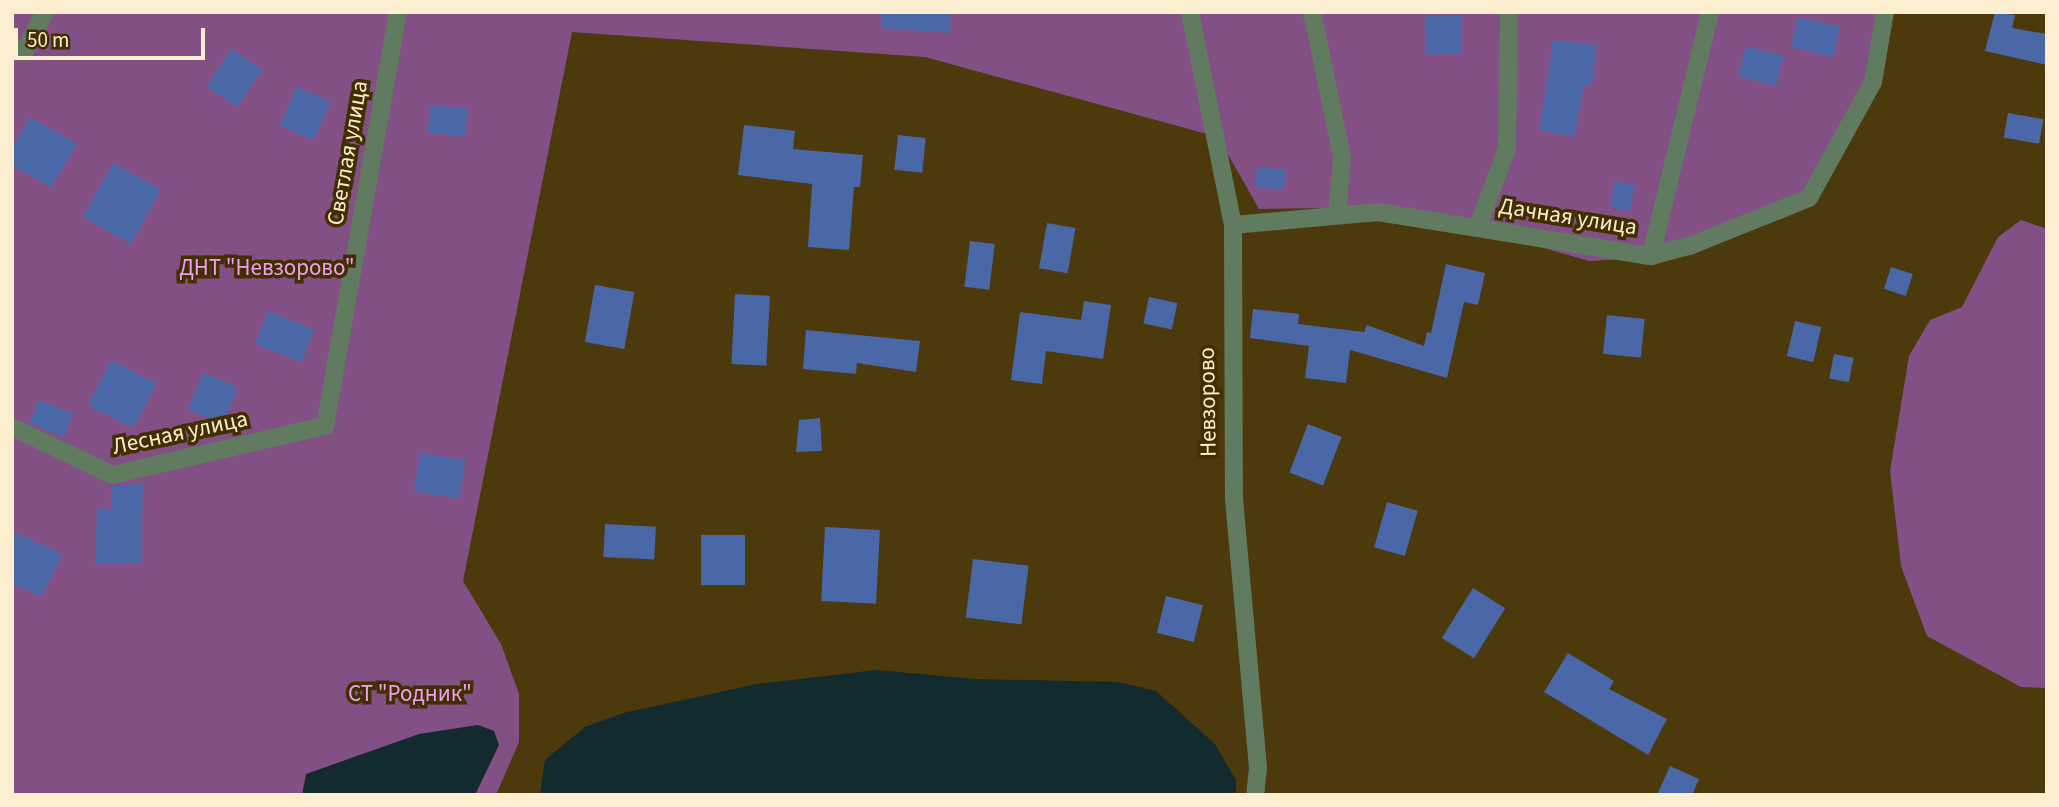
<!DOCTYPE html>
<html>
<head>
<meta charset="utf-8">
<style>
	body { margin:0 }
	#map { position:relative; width:2059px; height:807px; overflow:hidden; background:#4c390c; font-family:"Source Sans 3",sans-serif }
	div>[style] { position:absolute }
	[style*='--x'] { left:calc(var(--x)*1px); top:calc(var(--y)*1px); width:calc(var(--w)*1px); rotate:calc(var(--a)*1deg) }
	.green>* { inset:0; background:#825085 }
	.water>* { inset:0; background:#132b2e }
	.building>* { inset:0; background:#4a67a7; transform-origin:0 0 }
	.minor>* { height:18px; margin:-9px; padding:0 9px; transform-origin:9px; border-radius:9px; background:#617b61 }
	span { translate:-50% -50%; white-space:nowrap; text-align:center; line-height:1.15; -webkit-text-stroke:7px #412f00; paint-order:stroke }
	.street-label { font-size:23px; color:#fdeed0 }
	.park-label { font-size:23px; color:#ef9ff3 }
	.frame { position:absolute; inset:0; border:14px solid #fdeed0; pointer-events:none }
	.scale { position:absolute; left:14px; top:28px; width:191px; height:32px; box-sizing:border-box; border:4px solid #fdeed0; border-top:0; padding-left:9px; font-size:21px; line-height:24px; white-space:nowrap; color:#fdeed0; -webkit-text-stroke:5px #412f00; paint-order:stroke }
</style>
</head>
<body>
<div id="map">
	<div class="green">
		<i style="clip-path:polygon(12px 12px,1889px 12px,1880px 66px,1790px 211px,1692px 255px,1589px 261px,1402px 207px,1259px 209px,1218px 137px,925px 57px,572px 32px,463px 581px,501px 644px,519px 694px,519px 742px,496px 795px,12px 795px)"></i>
		<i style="clip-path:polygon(2021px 220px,2047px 229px,2047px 688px,2021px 687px,1927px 636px,1901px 566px,1890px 471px,1909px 356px,1930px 320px,1962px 307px,1998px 237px)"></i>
	</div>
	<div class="water">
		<i style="clip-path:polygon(876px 670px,975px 679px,1118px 682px,1156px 691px,1215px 744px,1236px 780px,1236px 795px,540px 795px,545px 760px,585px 727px,623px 713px,757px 684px)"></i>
		<i style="clip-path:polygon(478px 725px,494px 731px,499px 745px,475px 795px,302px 795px,306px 774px,419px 734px)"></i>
	</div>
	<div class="building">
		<i style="clip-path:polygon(882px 12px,951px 12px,950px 33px,882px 28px)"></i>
		<i style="clip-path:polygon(1995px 12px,2015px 15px,2012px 28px,2047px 34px,2047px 65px,1985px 51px)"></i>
		<i style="left:1461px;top:15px;width:39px;height:36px;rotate:89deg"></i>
		<i style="left:1798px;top:17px;width:43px;height:31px;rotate:13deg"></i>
		<i style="clip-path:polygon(1553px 40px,1597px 45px,1592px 86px,1584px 85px,1574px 137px,1539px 130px)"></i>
		<i style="left:1746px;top:46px;width:39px;height:31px;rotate:15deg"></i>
		<i style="left:231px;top:49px;width:37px;height:45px;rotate:33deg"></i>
		<i style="left:297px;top:87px;width:37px;height:42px;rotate:24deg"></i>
		<i style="left:430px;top:105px;width:38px;height:28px;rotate:5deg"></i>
		<i style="left:2008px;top:113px;width:36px;height:25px;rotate:10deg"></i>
		<i style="clip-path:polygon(30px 117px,77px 144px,51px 187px,12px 165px,12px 148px)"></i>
		<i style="clip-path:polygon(744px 125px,795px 131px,793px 149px,863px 155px,860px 187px,854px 187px,849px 250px,808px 247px,812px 184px,738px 175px)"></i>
		<i style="left:898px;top:135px;width:28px;height:35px;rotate:6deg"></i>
		<i style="left:113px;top:163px;width:55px;height:62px;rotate:29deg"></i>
		<i style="left:1257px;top:167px;width:29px;height:20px;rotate:6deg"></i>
		<i style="left:1615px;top:181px;width:20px;height:27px;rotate:11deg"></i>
		<i style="left:1047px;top:223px;width:29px;height:46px;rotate:10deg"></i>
		<i style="left:970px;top:241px;width:25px;height:46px;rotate:7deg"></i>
		<i style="clip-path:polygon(1446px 264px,1485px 273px,1478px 305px,1464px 302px,1447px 378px,1350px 350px,1346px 383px,1305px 378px,1309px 346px,1250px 338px,1253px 309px,1299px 314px,1298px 324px,1364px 332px,1367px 325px,1424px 346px,1427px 332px,1431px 333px)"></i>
		<i style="left:1891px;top:267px;width:23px;height:23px;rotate:18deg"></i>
		<i style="left:595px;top:285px;width:40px;height:58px;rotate:10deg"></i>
		<i style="left:735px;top:294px;width:35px;height:70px;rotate:3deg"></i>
		<i style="left:1149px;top:297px;width:29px;height:27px;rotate:12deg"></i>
		<i style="clip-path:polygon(1084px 301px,1111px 305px,1103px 359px,1046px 351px,1042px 384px,1011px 380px,1020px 312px,1081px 320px)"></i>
		<i style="left:268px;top:311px;width:50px;height:35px;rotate:22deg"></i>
		<i style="left:1607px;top:315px;width:38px;height:39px;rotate:6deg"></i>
		<i style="left:1795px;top:321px;width:27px;height:36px;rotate:13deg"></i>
		<i style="clip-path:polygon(806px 330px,920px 341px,916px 372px,857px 363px,856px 374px,803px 369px)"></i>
		<i style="left:1834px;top:354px;width:20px;height:25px;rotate:11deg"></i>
		<i style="left:111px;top:360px;width:51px;height:51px;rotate:27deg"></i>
		<i style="left:203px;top:373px;width:38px;height:40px;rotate:22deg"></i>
		<i style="left:39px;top:400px;width:37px;height:25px;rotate:22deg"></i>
		<i style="clip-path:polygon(820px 418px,822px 451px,796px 452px,799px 420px)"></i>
		<i style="left:1308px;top:424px;width:36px;height:52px;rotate:21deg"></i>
		<i style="left:420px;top:453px;width:46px;height:39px;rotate:9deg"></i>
		<i style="clip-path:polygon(143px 484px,141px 564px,95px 563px,97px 508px,111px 509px,111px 486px)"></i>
		<i style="left:1387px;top:502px;width:32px;height:47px;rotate:16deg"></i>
		<i style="left:605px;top:524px;width:51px;height:33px;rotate:3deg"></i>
		<i style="left:825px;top:527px;width:55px;height:74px;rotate:3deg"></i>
		<i style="clip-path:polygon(12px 531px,62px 554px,41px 597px,12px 583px)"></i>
		<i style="left:745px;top:535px;width:50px;height:44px;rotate:90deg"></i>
		<i style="left:973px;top:559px;width:56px;height:59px;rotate:7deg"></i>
		<i style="left:1473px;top:588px;width:38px;height:59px;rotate:32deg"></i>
		<i style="left:1166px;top:596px;width:38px;height:38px;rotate:14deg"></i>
		<i style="clip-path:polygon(1568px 653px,1614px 681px,1609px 689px,1667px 719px,1648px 755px,1544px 692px)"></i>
		<i style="clip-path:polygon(1670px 766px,1699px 779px,1692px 795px,1657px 795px)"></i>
	</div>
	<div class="minor">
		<i style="--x:1190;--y:12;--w:217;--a:78.6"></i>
		<i style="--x:1233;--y:225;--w:274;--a:89.8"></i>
		<i style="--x:1234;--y:499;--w:270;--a:84.9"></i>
		<i style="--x:1258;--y:768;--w:27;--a:96"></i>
		<i style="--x:1312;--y:12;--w:148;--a:78.3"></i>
		<i style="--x:1342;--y:157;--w:58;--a:94.9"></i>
		<i style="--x:12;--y:46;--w:13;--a:27"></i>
		<i style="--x:24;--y:52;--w:45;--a:-62.3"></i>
		<i style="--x:1233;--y:225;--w:146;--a:-5.1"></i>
		<i style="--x:1378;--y:212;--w:277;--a:9.2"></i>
		<i style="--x:1651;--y:256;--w:42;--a:-15"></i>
		<i style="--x:1692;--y:245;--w:126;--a:-21.9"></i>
		<i style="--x:1809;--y:198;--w:132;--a:-61.1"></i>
		<i style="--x:1873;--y:82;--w:71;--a:-80.3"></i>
		<i style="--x:1478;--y:227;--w:84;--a:-69.8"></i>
		<i style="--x:1507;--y:148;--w:136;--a:-89.2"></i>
		<i style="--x:1651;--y:256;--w:251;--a:-76.4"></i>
		<i style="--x:12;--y:427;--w:111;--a:25.6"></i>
		<i style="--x:112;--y:475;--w:219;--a:-13"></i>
		<i style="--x:325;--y:426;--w:420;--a:-80"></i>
	</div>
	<div class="street-label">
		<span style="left:348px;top:153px;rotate:-80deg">Светлая улица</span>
		<span style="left:1568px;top:217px;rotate:9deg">Дачная улица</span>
		<span style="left:1208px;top:402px;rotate:-91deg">Невзорово</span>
		<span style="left:180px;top:433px;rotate:-12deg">Лесная улица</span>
	</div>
	<div class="park-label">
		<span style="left:267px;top:268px">ДНТ "Невзорово"</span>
		<span style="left:410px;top:694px">СТ "Родник"</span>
	</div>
	<div class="frame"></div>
	<div class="scale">50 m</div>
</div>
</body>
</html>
